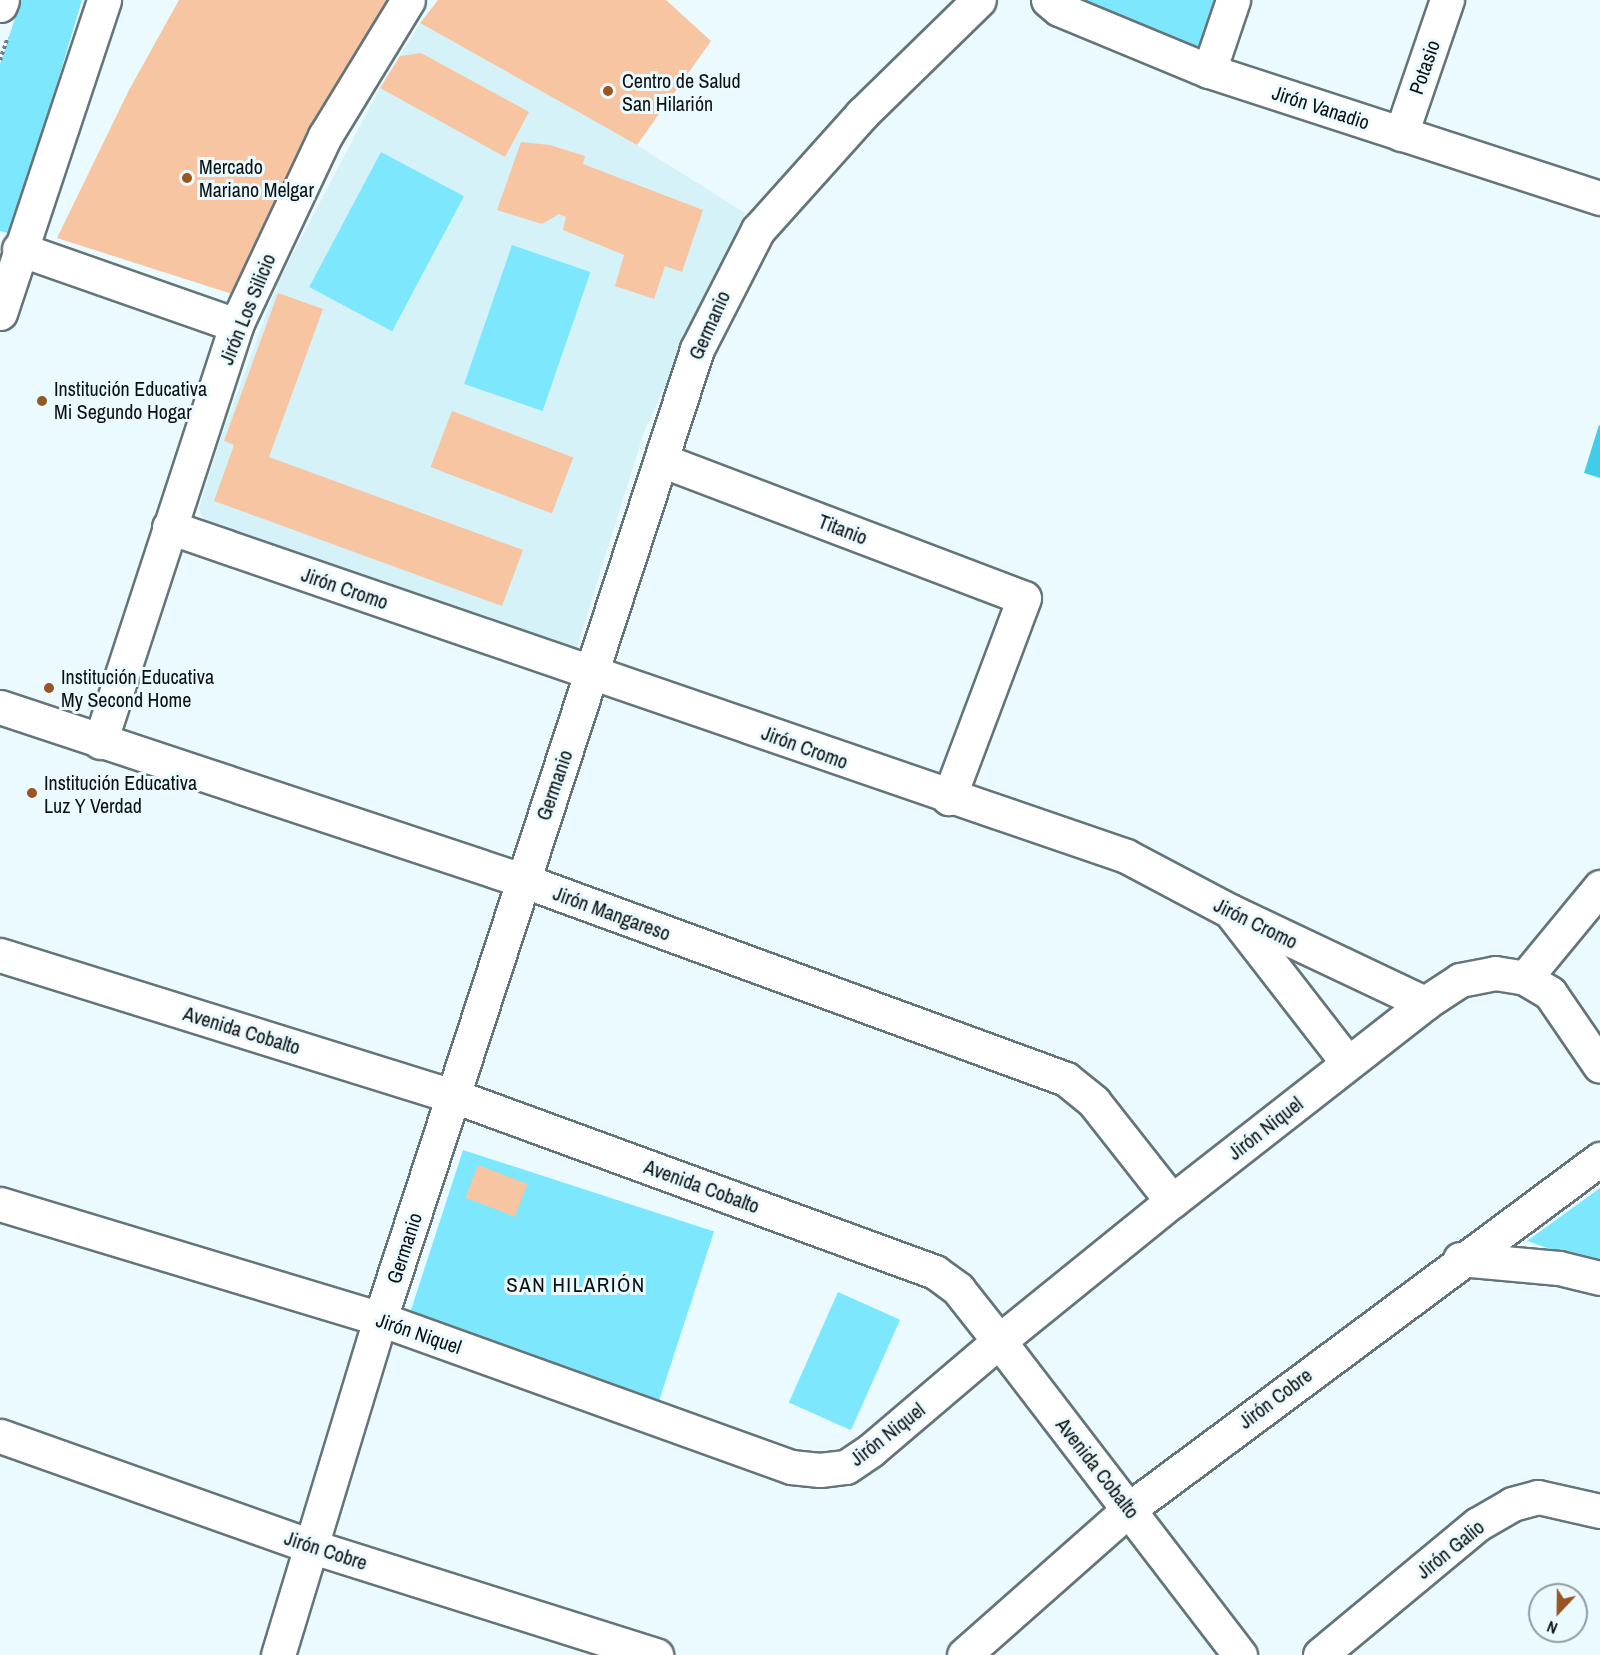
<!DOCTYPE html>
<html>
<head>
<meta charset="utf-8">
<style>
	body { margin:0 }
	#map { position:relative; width:1600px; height:1655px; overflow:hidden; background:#ebfafe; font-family:"Archivo Narrow",sans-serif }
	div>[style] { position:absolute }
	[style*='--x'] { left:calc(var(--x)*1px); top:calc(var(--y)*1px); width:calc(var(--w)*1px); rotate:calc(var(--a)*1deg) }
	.built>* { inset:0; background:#d5f2f8 }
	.green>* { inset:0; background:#7de7fe; transform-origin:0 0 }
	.water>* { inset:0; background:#3eceea }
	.building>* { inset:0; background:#f8c5a3; transform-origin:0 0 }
	.path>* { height:4px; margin-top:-2px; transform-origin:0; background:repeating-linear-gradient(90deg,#737d80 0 3px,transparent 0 6px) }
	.roads { filter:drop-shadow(2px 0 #647579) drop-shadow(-2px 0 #647579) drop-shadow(0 2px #647579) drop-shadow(0 -2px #647579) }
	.street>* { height:33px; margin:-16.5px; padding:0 16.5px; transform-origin:16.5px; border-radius:16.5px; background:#fff }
	.primary>* { height:33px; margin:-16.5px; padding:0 16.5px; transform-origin:16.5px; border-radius:16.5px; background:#fff }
	.dots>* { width:16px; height:16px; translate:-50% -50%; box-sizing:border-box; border:3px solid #ebfafe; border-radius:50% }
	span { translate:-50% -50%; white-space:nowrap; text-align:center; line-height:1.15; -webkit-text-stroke:6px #ebfafe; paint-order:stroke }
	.street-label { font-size:20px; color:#0a1012 }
	.poi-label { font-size:20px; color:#0a1012 }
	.left { translate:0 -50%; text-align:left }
	.neighbourhood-label { font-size:21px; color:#0a1012; letter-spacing:1.5px }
	.north { position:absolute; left:1528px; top:1583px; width:60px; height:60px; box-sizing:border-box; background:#ebfafe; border:2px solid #919ca0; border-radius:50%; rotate:202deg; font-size:16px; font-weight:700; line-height:24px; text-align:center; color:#0a1012 }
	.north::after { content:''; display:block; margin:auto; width:21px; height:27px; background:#975622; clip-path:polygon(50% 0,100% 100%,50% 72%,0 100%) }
</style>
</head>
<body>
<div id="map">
	<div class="built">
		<i style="clip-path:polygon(420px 23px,637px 145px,745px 213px,644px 432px,573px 660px,204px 522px,199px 508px,220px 440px,279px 280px,380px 88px)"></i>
	</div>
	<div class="green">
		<i style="clip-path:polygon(21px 0,82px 0,12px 234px,0 231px,0 64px)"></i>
		<i style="clip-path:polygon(1053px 0,1225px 0,1202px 77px)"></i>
		<i style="left:381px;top:152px;width:94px;height:153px;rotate:28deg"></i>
		<i style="left:512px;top:245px;width:83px;height:147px;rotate:19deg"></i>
		<i style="left:463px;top:1150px;width:264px;height:195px;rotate:18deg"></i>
		<i style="clip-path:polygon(1600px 1188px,1600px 1266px,1527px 1241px)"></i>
		<i style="left:838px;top:1292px;width:68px;height:121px;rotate:24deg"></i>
	</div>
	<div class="water">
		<i style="clip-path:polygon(1599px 425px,1600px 426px,1600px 478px,1584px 473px)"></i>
	</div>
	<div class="building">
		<i style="clip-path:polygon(179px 0,392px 0,269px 212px,232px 294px,57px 238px,129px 90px)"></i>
		<i style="clip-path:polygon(438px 0,666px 0,711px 41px,637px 145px,420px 23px)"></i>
		<i style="clip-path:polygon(421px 53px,529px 112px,505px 157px,380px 88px,400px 56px)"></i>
		<i style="clip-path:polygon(521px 142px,550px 145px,585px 156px,583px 164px,703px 210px,682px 272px,665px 266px,654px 299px,615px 286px,624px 255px,563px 230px,566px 217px,559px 214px,542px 224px,497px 210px)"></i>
		<i style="clip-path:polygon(278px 293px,323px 309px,269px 457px,523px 550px,502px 606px,214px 501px,234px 445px,224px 441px)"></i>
		<i style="left:452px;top:411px;width:130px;height:60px;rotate:21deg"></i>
		<i style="left:478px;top:1165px;width:53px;height:35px;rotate:21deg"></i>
	</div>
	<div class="path">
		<i style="--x:0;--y:60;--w:24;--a:-71"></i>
	</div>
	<div class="roads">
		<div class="street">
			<i style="--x:1048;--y:0;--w:14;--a:39"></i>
			<i style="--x:1059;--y:9;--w:162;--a:22.5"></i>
			<i style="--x:1209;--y:71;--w:411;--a:18"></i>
			<i style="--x:1209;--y:71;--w:75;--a:-71.3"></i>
			<i style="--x:1401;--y:134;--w:142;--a:-71.1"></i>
			<i style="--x:19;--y:249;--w:230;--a:19.3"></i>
			<i style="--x:0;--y:313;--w:330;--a:-71.6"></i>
			<i style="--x:661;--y:460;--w:388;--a:20.8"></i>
			<i style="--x:1024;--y:598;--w:214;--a:110.6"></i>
			<i style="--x:169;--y:527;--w:1012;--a:18.97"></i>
			<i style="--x:1126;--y:856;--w:118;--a:27.9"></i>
			<i style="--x:1230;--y:911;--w:216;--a:25.3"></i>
			<i style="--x:0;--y:707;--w:550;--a:18.34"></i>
			<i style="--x:522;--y:880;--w:579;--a:20.09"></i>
			<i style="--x:1066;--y:1079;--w:36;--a:39"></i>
			<i style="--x:1094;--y:1102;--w:126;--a:51.8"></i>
			<i style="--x:100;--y:742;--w:439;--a:-71.9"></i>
			<i style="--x:236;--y:325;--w:209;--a:-64.8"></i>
			<i style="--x:325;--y:136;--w:159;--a:-58.6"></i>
			<i style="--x:1233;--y:915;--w:187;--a:52.2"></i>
			<i style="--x:0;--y:955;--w:475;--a:17.3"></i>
			<i style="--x:454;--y:1096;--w:512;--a:20.1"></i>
			<i style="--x:935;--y:1272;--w:29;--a:36"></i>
			<i style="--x:958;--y:1289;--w:66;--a:51.7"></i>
			<i style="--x:999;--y:1341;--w:396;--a:52.5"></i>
			<i style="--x:1525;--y:978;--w:118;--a:-50.5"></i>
			<i style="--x:0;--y:1204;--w:397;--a:16.8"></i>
			<i style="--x:380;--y:1319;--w:437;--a:19.8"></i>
			<i style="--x:791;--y:1467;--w:29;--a:6"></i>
			<i style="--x:820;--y:1470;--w:26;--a:-7"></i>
			<i style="--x:846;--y:1467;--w:30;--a:-34"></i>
			<i style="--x:871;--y:1450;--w:168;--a:-40.4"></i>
			<i style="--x:999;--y:1341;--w:223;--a:-39"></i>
			<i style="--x:1172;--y:1201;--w:321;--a:-38"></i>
			<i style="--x:1425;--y:1003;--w:42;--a:-33.3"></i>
			<i style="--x:1460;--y:980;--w:36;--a:-11"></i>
			<i style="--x:1495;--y:973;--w:30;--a:9"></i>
			<i style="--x:1525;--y:978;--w:29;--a:31"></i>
			<i style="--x:1550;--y:993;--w:88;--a:55.6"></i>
			<i style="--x:1460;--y:1259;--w:99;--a:5.2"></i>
			<i style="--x:1559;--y:1268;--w:42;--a:13.7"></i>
			<i style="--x:0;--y:1436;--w:332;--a:19.5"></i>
			<i style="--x:313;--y:1547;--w:360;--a:17.5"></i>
			<i style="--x:278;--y:1655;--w:351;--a:-73.1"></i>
			<i style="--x:380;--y:1319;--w:1020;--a:-71.9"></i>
			<i style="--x:697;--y:349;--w:134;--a:-62.9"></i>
			<i style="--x:758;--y:230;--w:156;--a:-48.1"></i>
			<i style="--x:862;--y:114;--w:163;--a:-44.3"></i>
			<i style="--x:964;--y:1655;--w:220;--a:-41.5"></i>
			<i style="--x:1129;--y:1509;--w:587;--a:-36.62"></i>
			<i style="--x:1320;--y:1655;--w:205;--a:-39.7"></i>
			<i style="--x:1478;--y:1524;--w:39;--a:-30"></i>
			<i style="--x:1512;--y:1504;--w:27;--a:-15"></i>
			<i style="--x:1538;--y:1497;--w:64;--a:12.7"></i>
		</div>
		<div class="primary">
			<i style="--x:0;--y:5;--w:5;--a:-68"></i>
		</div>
	</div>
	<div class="dots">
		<i style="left:608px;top:91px;background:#975622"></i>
		<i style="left:187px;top:178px;background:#975622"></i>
		<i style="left:42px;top:401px;background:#975622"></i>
		<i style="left:49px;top:688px;background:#975622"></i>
		<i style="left:32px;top:793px;background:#975622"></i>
	</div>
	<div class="street-label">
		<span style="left:1424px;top:67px;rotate:-71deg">Potasio</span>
		<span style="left:1321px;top:107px;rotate:18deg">Jirón Vanadio</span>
		<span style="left:247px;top:309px;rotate:-68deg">Jirón Los Silicio</span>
		<span style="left:709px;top:325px;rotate:-66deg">Germanio</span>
		<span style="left:843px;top:529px;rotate:21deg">Titanio</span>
		<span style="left:345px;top:588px;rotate:19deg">Jirón Cromo</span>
		<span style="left:805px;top:747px;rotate:20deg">Jirón Cromo</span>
		<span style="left:554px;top:785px;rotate:-71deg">Germanio</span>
		<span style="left:612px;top:913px;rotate:20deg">Jirón Mangareso</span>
		<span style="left:1256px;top:923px;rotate:26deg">Jirón Cromo</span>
		<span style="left:242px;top:1030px;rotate:17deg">Avenida Cobalto</span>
		<span style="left:1265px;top:1128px;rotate:-38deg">Jirón Niquel</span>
		<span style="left:702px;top:1186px;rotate:20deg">Avenida Cobalto</span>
		<span style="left:404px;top:1248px;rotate:-72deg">Germanio</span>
		<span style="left:419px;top:1333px;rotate:19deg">Jirón Niquel</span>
		<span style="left:1275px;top:1398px;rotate:-37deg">Jirón Cobre</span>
		<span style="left:887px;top:1434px;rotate:-38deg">Jirón Niquel</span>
		<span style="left:1098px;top:1468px;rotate:52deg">Avenida Cobalto</span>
		<span style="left:1450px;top:1549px;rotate:-39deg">Jirón Galio</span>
		<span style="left:326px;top:1550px;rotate:18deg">Jirón Cobre</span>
	</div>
	<div class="poi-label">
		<span class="left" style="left:622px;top:92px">Centro de Salud<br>San Hilarión</span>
		<span class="left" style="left:199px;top:178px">Mercado<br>Mariano Melgar</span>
		<span class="left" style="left:54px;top:400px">Institución Educativa<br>Mi Segundo Hogar</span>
		<span class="left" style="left:61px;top:688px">Institución Educativa<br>My Second Home</span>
		<span class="left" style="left:44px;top:794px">Institución Educativa<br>Luz Y Verdad</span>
	</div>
	<div class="neighbourhood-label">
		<span style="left:576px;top:1285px">SAN HILARIÓN</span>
	</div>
	<div class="north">N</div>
</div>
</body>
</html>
